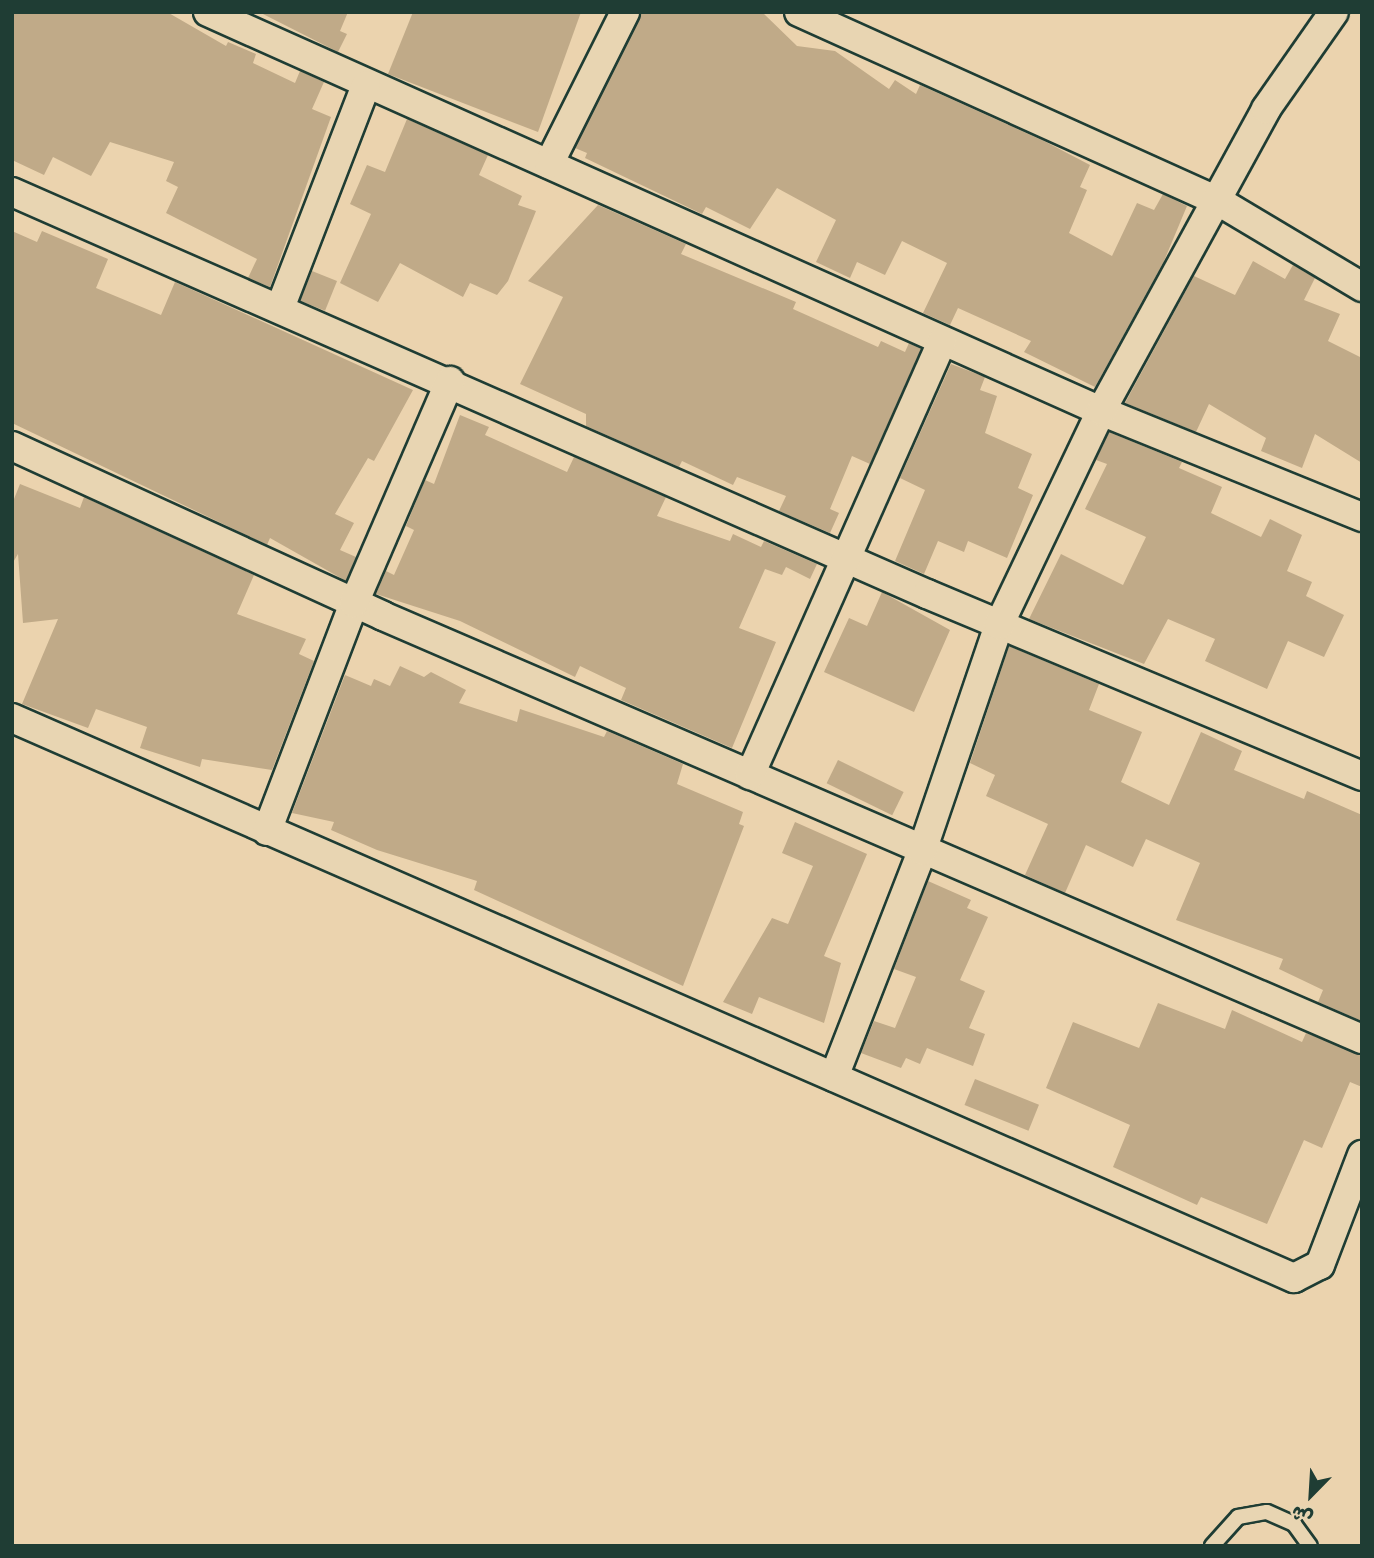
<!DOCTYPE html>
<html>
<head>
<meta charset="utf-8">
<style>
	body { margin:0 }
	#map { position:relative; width:1374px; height:1558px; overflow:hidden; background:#ebd3ae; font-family:Kalam,"Playpen Sans Arabic",sans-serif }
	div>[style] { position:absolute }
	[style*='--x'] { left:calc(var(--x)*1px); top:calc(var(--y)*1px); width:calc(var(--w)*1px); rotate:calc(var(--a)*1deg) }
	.building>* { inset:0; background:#c0aa88; transform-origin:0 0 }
	.roads { filter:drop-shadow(2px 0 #1f3d34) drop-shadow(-2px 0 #1f3d34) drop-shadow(0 2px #1f3d34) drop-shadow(0 -2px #1f3d34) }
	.lane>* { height:14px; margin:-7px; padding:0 7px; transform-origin:7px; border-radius:7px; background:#e8d5b2 }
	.street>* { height:28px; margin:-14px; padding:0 14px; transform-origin:14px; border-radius:14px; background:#e8d5b2 }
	span { translate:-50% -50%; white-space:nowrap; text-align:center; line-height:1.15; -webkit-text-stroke:7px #e8d5b2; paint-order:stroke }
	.frame { position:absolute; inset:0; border:14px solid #1f3d34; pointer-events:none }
	.north { position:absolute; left:1276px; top:1460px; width:70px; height:70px; -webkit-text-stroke:5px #e8d5b2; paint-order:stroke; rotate:204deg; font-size:19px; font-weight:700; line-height:28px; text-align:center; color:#1f3d34 }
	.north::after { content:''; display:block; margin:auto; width:24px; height:32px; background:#1f3d34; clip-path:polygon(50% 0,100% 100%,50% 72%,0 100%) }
</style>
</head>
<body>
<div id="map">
	<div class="building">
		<i style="clip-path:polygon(12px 12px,167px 12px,226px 46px,228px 42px,256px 54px,253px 63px,295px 83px,300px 71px,324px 82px,312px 109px,331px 117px,270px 287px,248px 278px,257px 259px,166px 213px,178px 187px,166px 181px,174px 162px,110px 142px,91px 176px,53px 157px,44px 175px,12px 160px)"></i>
		<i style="clip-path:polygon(259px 12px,348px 12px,340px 31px,347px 34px,338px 52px)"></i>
		<i style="clip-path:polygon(413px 12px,581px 12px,538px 132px,388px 74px)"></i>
		<i style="clip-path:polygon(641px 12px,762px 12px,797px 46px,835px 51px,889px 89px,895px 80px,916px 94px,920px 85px,1046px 142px,1090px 165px,1080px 187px,1087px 190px,1069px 233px,1112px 256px,1137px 203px,1154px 210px,1163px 194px,1187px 206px,1164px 261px,1095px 387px,1024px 352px,1031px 341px,958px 308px,950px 325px,923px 313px,947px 263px,902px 241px,885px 275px,857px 262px,850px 278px,816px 262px,836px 220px,777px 188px,750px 229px,706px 207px,702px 214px,585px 158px,587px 153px,575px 148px)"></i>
		<i style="clip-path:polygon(407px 119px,488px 155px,479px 175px,522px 196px,518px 205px,536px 211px,508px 281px,497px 295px,470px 283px,463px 297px,400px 263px,378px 302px,340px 283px,371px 214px,350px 204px,367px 165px,385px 172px)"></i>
		<i style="clip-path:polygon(598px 205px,686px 244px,681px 254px,796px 302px,793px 309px,878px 347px,881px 341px,905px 352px,909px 343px,921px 349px,870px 464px,852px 456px,830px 509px,839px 513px,830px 533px,779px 511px,786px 496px,737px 477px,733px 485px,682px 461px,679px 467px,586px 426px,586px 414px,520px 384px,563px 297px,528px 281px)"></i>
		<i style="clip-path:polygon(12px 231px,37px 242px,42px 231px,108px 259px,96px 288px,161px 315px,175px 282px,413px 390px,374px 461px,368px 458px,335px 514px,354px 523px,340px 550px,356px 557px,346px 581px,270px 538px,267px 545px,12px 423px)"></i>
		<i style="clip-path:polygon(1253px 261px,1285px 279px,1293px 265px,1315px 278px,1304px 300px,1340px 314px,1328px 341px,1362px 358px,1362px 463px,1315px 434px,1302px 468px,1261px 451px,1266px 438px,1209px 404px,1196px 432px,1125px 403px,1194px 276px,1235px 295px)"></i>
		<i style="left:312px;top:271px;width:27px;height:32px;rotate:22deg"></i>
		<i style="clip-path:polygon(951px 364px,985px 377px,980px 390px,997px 396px,985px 433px,1032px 454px,1018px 488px,1033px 495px,1007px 558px,968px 541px,964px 552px,938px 541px,924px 574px,895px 561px,925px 490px,900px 478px)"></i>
		<i style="clip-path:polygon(460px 415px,489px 427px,485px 435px,567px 472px,574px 457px,666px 497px,657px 516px,730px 541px,733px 534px,761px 547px,764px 541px,817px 564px,810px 579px,786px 567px,782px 575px,765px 569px,739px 628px,776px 642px,732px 748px,621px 700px,626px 688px,580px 666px,575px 677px,460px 621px,376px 594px,386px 571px,394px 575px,414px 530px,406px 526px,425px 480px,434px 484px)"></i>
		<i style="clip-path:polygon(1109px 432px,1182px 462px,1179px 468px,1222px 487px,1211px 513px,1261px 537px,1270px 519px,1302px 535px,1287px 571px,1312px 582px,1306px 596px,1344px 615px,1324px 657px,1288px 641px,1267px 689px,1205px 661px,1215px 639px,1168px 619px,1144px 664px,1029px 619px,1061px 554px,1123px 585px,1146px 537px,1085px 509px,1107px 464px,1096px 460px)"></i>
		<i style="clip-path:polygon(20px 484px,80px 508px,84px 497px,254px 575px,237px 614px,306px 639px,299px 654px,314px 661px,272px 770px,202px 759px,200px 767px,140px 748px,147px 727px,96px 709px,88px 728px,22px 704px,58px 619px,23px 623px,18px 554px,12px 564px,12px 504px)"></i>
		<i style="clip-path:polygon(882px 592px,950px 630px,914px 712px,824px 672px,849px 618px,867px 626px)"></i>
		<i style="clip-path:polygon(1009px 646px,1099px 684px,1089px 710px,1142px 732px,1121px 782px,1169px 805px,1201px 732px,1242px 751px,1234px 770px,1304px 799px,1307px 791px,1362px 815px,1362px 1021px,1318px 1002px,1323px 990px,1279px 969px,1283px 959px,1176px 920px,1200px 863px,1146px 839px,1133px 867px,1086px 845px,1065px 893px,1025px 875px,1048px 824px,986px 796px,995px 775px,970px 763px)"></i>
		<i style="clip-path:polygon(400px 666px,424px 677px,431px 672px,466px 690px,459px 703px,517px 722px,520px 709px,604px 737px,607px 731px,683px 764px,677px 784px,743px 812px,739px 824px,744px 826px,683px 986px,474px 890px,477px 881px,377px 850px,331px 830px,334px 822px,292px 813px,345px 675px,371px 686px,374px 679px,390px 686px)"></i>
		<i style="left:838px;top:760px;width:73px;height:26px;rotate:26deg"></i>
		<i style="clip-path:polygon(795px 822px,867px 854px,824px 956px,841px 963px,824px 1023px,759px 997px,752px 1014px,723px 1002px,772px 918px,788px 924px,813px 866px,782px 853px)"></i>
		<i style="clip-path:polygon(928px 881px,971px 900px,967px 908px,988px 917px,960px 980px,985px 991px,969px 1028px,985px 1034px,973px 1066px,927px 1048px,920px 1064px,906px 1058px,901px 1068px,861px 1053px,874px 1021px,895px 1028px,916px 977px,894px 969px)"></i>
		<i style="clip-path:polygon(1158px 1003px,1225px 1029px,1232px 1010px,1302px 1042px,1306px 1033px,1362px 1055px,1362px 1087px,1350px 1082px,1322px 1148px,1304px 1140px,1267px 1224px,1201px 1197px,1197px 1205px,1113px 1167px,1130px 1125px,1046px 1088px,1073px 1022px,1139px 1048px)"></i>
		<i style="left:975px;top:1079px;width:69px;height:28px;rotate:22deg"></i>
	</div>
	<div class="roads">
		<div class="lane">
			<i style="--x:1212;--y:1546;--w:39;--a:-48"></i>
			<i style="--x:1238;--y:1517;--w:29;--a:-10"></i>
			<i style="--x:1267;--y:1512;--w:30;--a:24"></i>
			<i style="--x:1294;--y:1524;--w:27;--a:54"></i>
		</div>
		<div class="street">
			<i style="--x:208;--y:12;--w:978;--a:24.08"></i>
			<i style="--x:1101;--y:411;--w:282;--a:22.1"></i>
			<i style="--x:799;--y:12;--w:460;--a:24.3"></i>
			<i style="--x:1218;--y:201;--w:168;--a:30.8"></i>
			<i style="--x:549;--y:164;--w:170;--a:-63.4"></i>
			<i style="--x:12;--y:192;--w:999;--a:23.72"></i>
			<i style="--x:927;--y:594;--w:472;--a:22.7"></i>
			<i style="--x:280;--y:308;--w:239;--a:-68.9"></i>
			<i style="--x:12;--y:446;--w:408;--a:24.6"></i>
			<i style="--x:383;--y:616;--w:1066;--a:23.37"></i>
			<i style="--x:12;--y:718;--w:1399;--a:23.6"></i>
			<i style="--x:1294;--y:1278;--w:29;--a:-27"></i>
			<i style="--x:1320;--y:1265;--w:118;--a:-69.1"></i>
			<i style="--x:750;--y:775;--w:474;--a:-66.1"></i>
			<i style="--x:267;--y:831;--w:244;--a:-69.1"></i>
			<i style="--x:354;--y:603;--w:242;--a:-66.6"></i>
			<i style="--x:834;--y:1077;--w:243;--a:-68.7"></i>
			<i style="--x:922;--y:851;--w:239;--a:-71.2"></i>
			<i style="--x:999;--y:625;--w:237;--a:-64.5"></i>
			<i style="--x:1101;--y:411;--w:344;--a:-61.3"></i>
			<i style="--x:1266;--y:109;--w:118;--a:-55"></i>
		</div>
	</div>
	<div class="frame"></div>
	<div class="north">ش</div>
</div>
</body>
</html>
